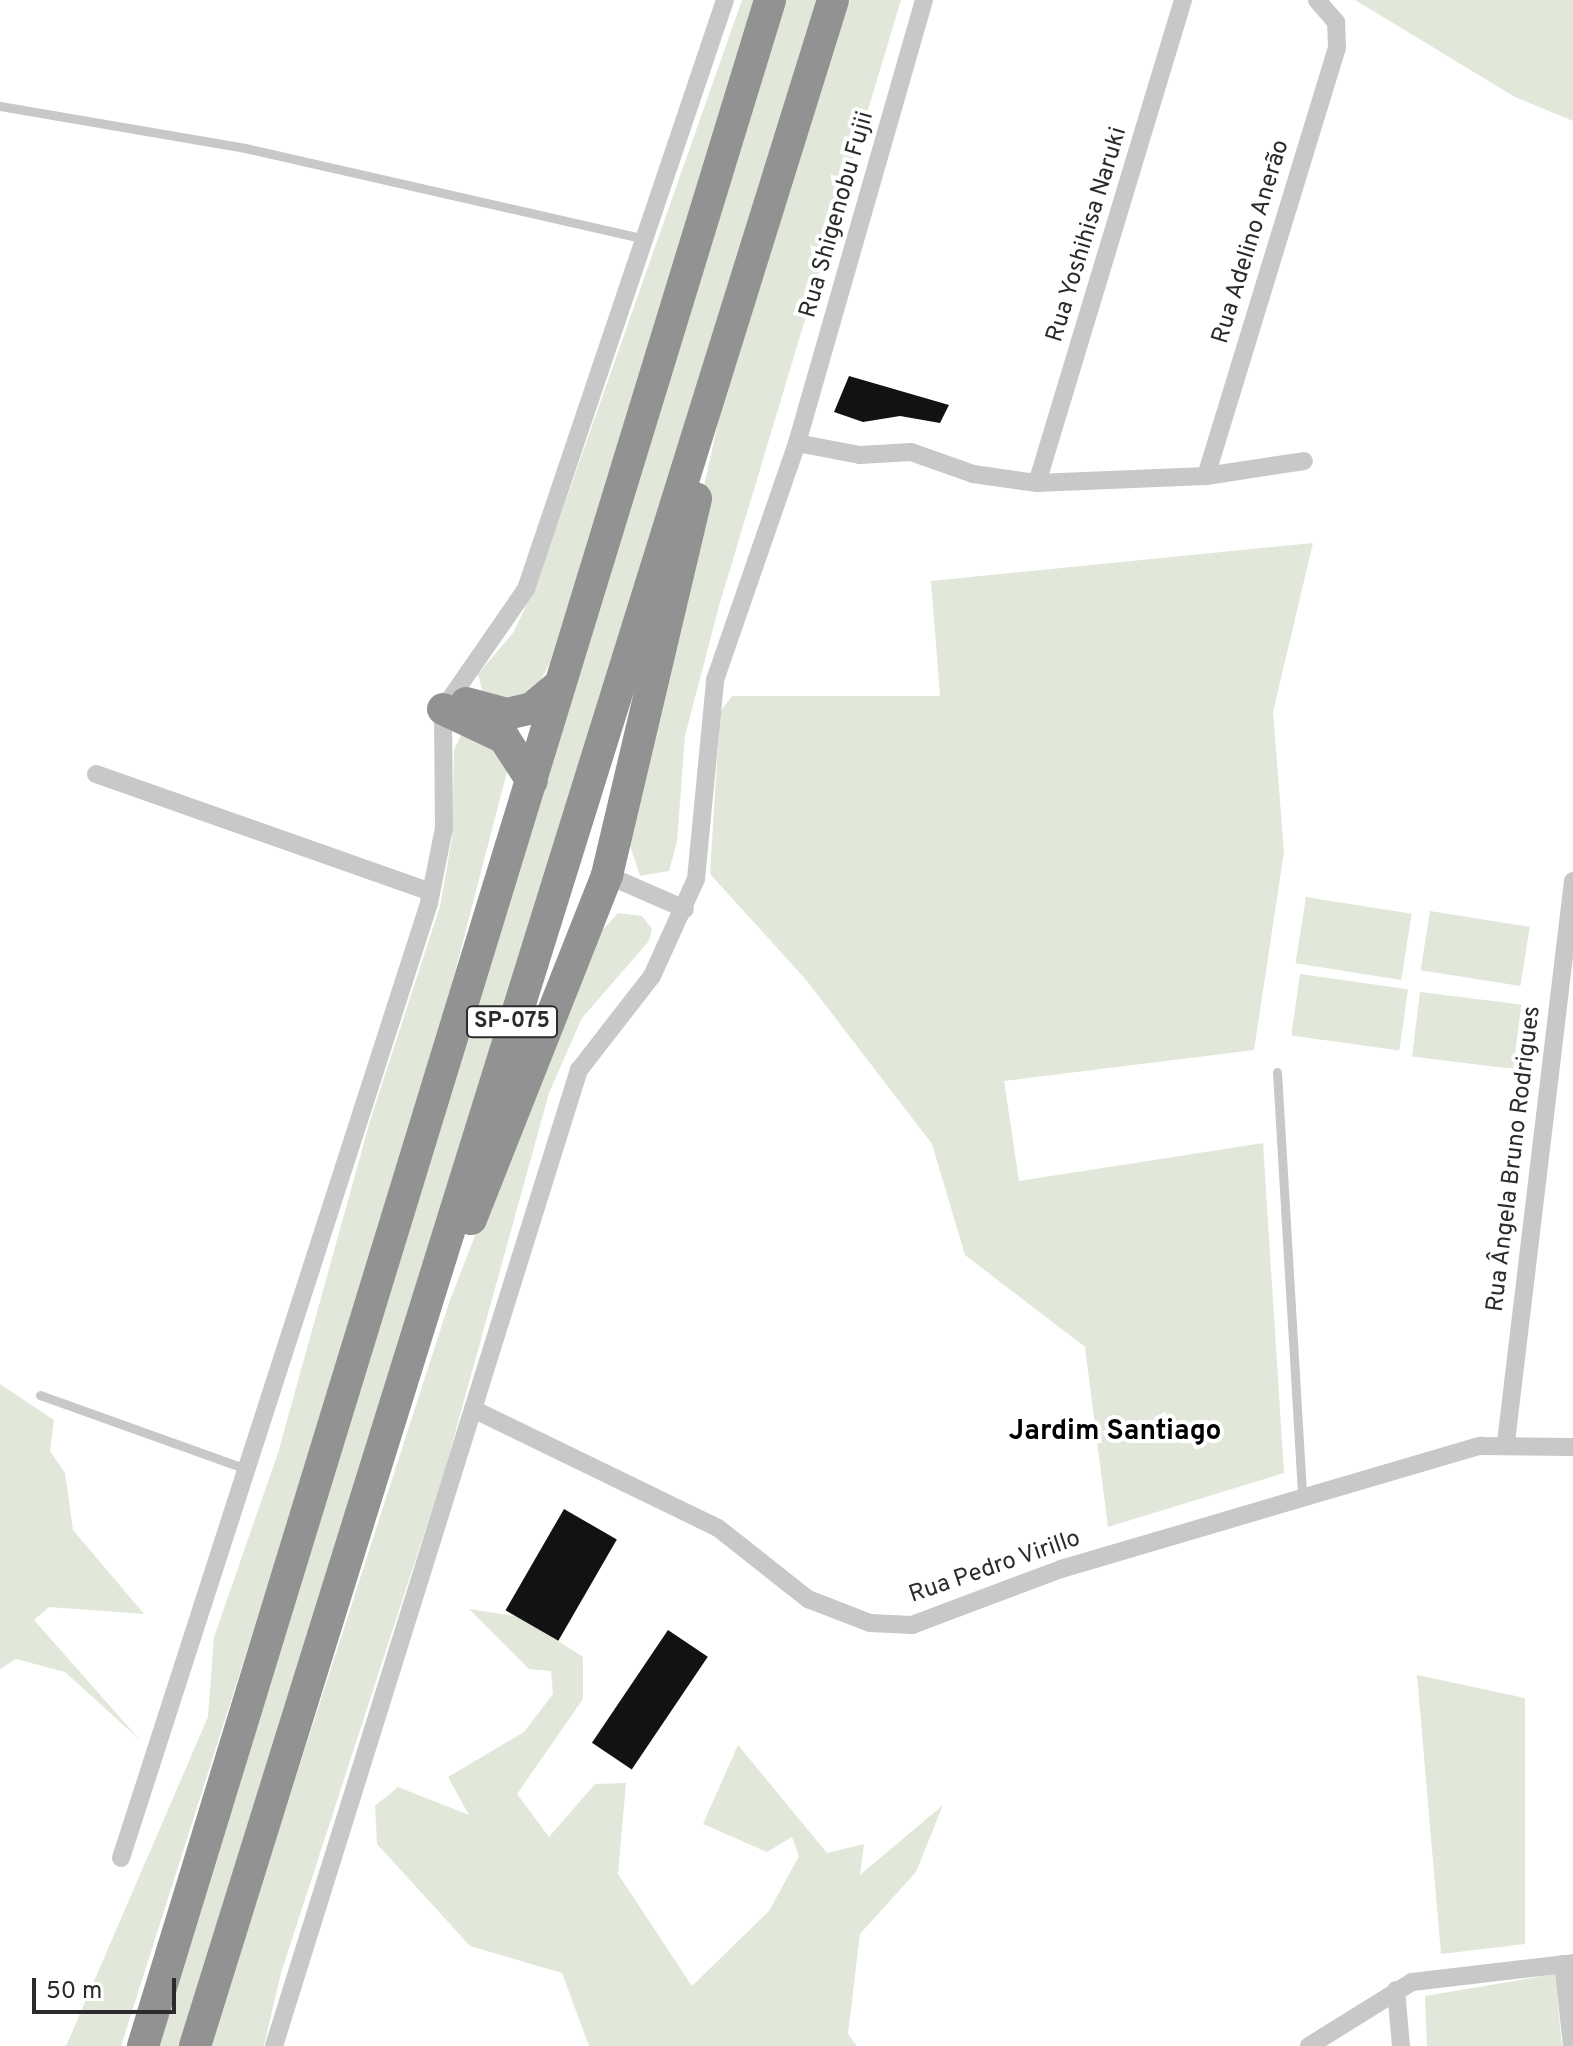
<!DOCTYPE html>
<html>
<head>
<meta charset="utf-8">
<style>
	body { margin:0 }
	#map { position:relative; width:1573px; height:2046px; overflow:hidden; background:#fff; font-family:Overpass,sans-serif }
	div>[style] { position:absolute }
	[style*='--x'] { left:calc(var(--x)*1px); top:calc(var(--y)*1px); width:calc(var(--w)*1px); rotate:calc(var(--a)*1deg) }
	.green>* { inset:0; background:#e1e8da; transform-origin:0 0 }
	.building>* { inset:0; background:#121212; transform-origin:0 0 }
	.service>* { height:9px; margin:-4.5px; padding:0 4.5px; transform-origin:4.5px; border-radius:4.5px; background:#c8c8c8 }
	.minor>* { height:18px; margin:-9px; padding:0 9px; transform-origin:9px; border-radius:9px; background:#c8c8c8 }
	.motorway>* { height:32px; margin:-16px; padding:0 16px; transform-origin:16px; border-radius:16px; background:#929292 }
	span { translate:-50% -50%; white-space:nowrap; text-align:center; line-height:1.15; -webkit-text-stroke:8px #fff; paint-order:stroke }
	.shield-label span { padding:2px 6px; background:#fff; border:2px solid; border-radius:6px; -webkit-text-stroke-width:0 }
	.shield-label { font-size:22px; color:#2b2b2b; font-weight:700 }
	.street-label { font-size:24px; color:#2b2b2b }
	.quarter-label { font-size:28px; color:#000; font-weight:700 }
	.scale { position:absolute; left:32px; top:1978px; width:144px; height:36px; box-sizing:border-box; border:4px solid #2b2b2b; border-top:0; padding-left:10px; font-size:24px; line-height:28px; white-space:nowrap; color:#2b2b2b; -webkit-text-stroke:6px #fff; paint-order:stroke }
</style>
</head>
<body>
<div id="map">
	<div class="green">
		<i style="clip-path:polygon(742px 0,761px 0,550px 663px,534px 692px,501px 706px,484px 698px,478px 674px,513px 633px,536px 585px)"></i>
		<i style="clip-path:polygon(783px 0,820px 0,181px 2046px,158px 2046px)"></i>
		<i style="clip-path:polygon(850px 0,901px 0,719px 606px,685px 736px,677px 842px,669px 871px,640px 876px,627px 836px,740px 323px)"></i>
		<i style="clip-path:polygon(1355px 0,1573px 0,1573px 121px,1515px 97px)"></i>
		<i style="clip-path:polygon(1313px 543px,1273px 712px,1284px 852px,1254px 1050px,1004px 1081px,1019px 1181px,1263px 1143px,1284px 1473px,1108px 1527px,1085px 1347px,965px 1255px,932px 1144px,807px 981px,710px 874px,720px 712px,732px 696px,940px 696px,931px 581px)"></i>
		<i style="clip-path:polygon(463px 731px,478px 732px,508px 768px,419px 1111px,121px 2046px,66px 2046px,208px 1717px,214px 1637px,278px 1453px,370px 1121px,440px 906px,452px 838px,454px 750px)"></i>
		<i style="left:1306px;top:897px;width:107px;height:67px;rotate:9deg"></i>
		<i style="left:1430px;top:911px;width:101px;height:60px;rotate:9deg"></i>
		<i style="clip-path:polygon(618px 913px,642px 916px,652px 929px,649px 941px,582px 1018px,549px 1093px,446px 1466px,281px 1973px,264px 2046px,209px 2046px,450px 1300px,587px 947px)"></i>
		<i style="left:1300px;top:974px;width:109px;height:62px;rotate:8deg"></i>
		<i style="left:1420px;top:992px;width:102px;height:65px;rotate:7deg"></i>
		<i style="clip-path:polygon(0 1384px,54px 1420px,50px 1451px,65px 1473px,73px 1530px,144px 1614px,49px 1607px,34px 1620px,140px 1740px,65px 1672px,16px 1659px,0 1669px)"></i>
		<i style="clip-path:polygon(469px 1609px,521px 1617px,583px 1657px,583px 1699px,517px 1794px,549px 1837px,595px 1784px,626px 1783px,618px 1874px,692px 1986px,769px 1911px,799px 1856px,792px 1837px,767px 1852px,703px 1824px,738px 1745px,827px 1853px,864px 1844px,860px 1875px,943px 1805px,916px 1872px,860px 1934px,848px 2034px,857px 2046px,589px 2046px,562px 1973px,470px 1946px,377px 1844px,375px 1806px,398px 1787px,469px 1815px,448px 1777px,524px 1732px,553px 1694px,551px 1671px,529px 1669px)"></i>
		<i style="clip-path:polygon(1417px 1675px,1525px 1698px,1525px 1944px,1441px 1954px)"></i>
		<i style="clip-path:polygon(1555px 1974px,1562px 2046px,1427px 2046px,1425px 1996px)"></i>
	</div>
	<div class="building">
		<i style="clip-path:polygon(849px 376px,949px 405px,940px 423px,900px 416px,863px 422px,834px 412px)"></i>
		<i style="left:564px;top:1509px;width:61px;height:117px;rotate:30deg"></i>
		<i style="left:668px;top:1630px;width:48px;height:136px;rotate:34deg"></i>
	</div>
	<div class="service">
		<i style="--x:0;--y:106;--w:249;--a:9.7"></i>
		<i style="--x:245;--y:148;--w:410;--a:12.8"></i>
		<i style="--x:1277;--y:1072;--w:426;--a:86.6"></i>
		<i style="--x:40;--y:1395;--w:220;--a:19.7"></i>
	</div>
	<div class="minor">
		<i style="--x:797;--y:443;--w:64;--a:10.8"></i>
		<i style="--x:860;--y:455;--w:51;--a:-3.4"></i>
		<i style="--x:911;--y:452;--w:66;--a:19.5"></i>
		<i style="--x:973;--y:474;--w:65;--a:8"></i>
		<i style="--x:1037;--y:483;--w:169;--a:-2.4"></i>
		<i style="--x:1206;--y:476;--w:99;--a:-8.7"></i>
		<i style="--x:1206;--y:476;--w:448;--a:-73"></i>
		<i style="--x:1337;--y:48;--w:26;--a:-92"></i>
		<i style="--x:1336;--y:22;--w:29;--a:-131"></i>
		<i style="--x:1037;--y:483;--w:505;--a:-73.18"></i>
		<i style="--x:96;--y:774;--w:355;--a:19.4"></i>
		<i style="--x:607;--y:875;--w:85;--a:23.6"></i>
		<i style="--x:473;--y:1409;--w:272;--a:25.9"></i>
		<i style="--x:718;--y:1528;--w:115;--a:38.3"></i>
		<i style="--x:808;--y:1599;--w:66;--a:21.2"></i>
		<i style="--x:870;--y:1623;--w:42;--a:2.7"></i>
		<i style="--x:912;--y:1625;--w:159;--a:-20.6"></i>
		<i style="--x:1061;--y:1569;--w:437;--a:-16.4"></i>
		<i style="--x:1480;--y:1446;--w:93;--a:0.6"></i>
		<i style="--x:1506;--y:1442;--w:565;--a:-83.19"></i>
		<i style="--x:121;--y:1858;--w:1003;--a:-72.12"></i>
		<i style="--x:429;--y:903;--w:76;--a:-78.7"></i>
		<i style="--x:444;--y:828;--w:119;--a:-90.5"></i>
		<i style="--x:443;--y:709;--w:146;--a:-55.3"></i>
		<i style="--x:526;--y:589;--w:622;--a:-71.33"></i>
		<i style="--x:1563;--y:1964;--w:82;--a:83.7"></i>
		<i style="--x:1396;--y:1990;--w:56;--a:84.9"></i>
		<i style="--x:274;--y:2046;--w:1023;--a:-72.65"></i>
		<i style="--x:579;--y:1070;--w:119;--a:-52.2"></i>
		<i style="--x:652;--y:976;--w:107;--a:-65.6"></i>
		<i style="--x:696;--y:879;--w:200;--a:-84.5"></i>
		<i style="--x:715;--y:680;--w:251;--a:-70.9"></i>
		<i style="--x:797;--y:443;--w:461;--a:-74"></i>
		<i style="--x:1309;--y:2046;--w:121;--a:-31.9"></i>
		<i style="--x:1412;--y:1982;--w:162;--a:-6.7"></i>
	</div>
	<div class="motorway">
		<i style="--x:466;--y:703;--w:42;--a:15"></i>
		<i style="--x:507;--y:714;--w:26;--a:-13"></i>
		<i style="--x:532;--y:708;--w:33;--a:-40"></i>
		<i style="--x:443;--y:709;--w:68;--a:25.4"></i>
		<i style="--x:504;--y:738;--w:51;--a:56.9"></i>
		<i style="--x:471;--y:1219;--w:370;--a:-68.4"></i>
		<i style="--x:607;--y:875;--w:387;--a:-76.7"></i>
		<i style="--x:143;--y:2046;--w:2140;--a:-72.96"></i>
		<i style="--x:195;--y:2046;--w:2143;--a:-72.68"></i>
	</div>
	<div class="shield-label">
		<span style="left:512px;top:1022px">SP-075</span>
	</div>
	<div class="street-label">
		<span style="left:838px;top:215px;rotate:-74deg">Rua Shigenobu Fujii</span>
		<span style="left:1088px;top:235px;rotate:-73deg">Rua Yoshihisa Naruki</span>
		<span style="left:1252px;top:242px;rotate:-73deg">Rua Adelino Anerão</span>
		<span style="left:1515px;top:1159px;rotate:-83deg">Rua Ângela Bruno Rodrigues</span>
		<span style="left:995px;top:1568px;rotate:-19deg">Rua Pedro Virillo</span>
	</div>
	<div class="quarter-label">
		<span style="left:1115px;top:1432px">Jardim Santiago</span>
	</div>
	<div class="scale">50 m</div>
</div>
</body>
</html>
